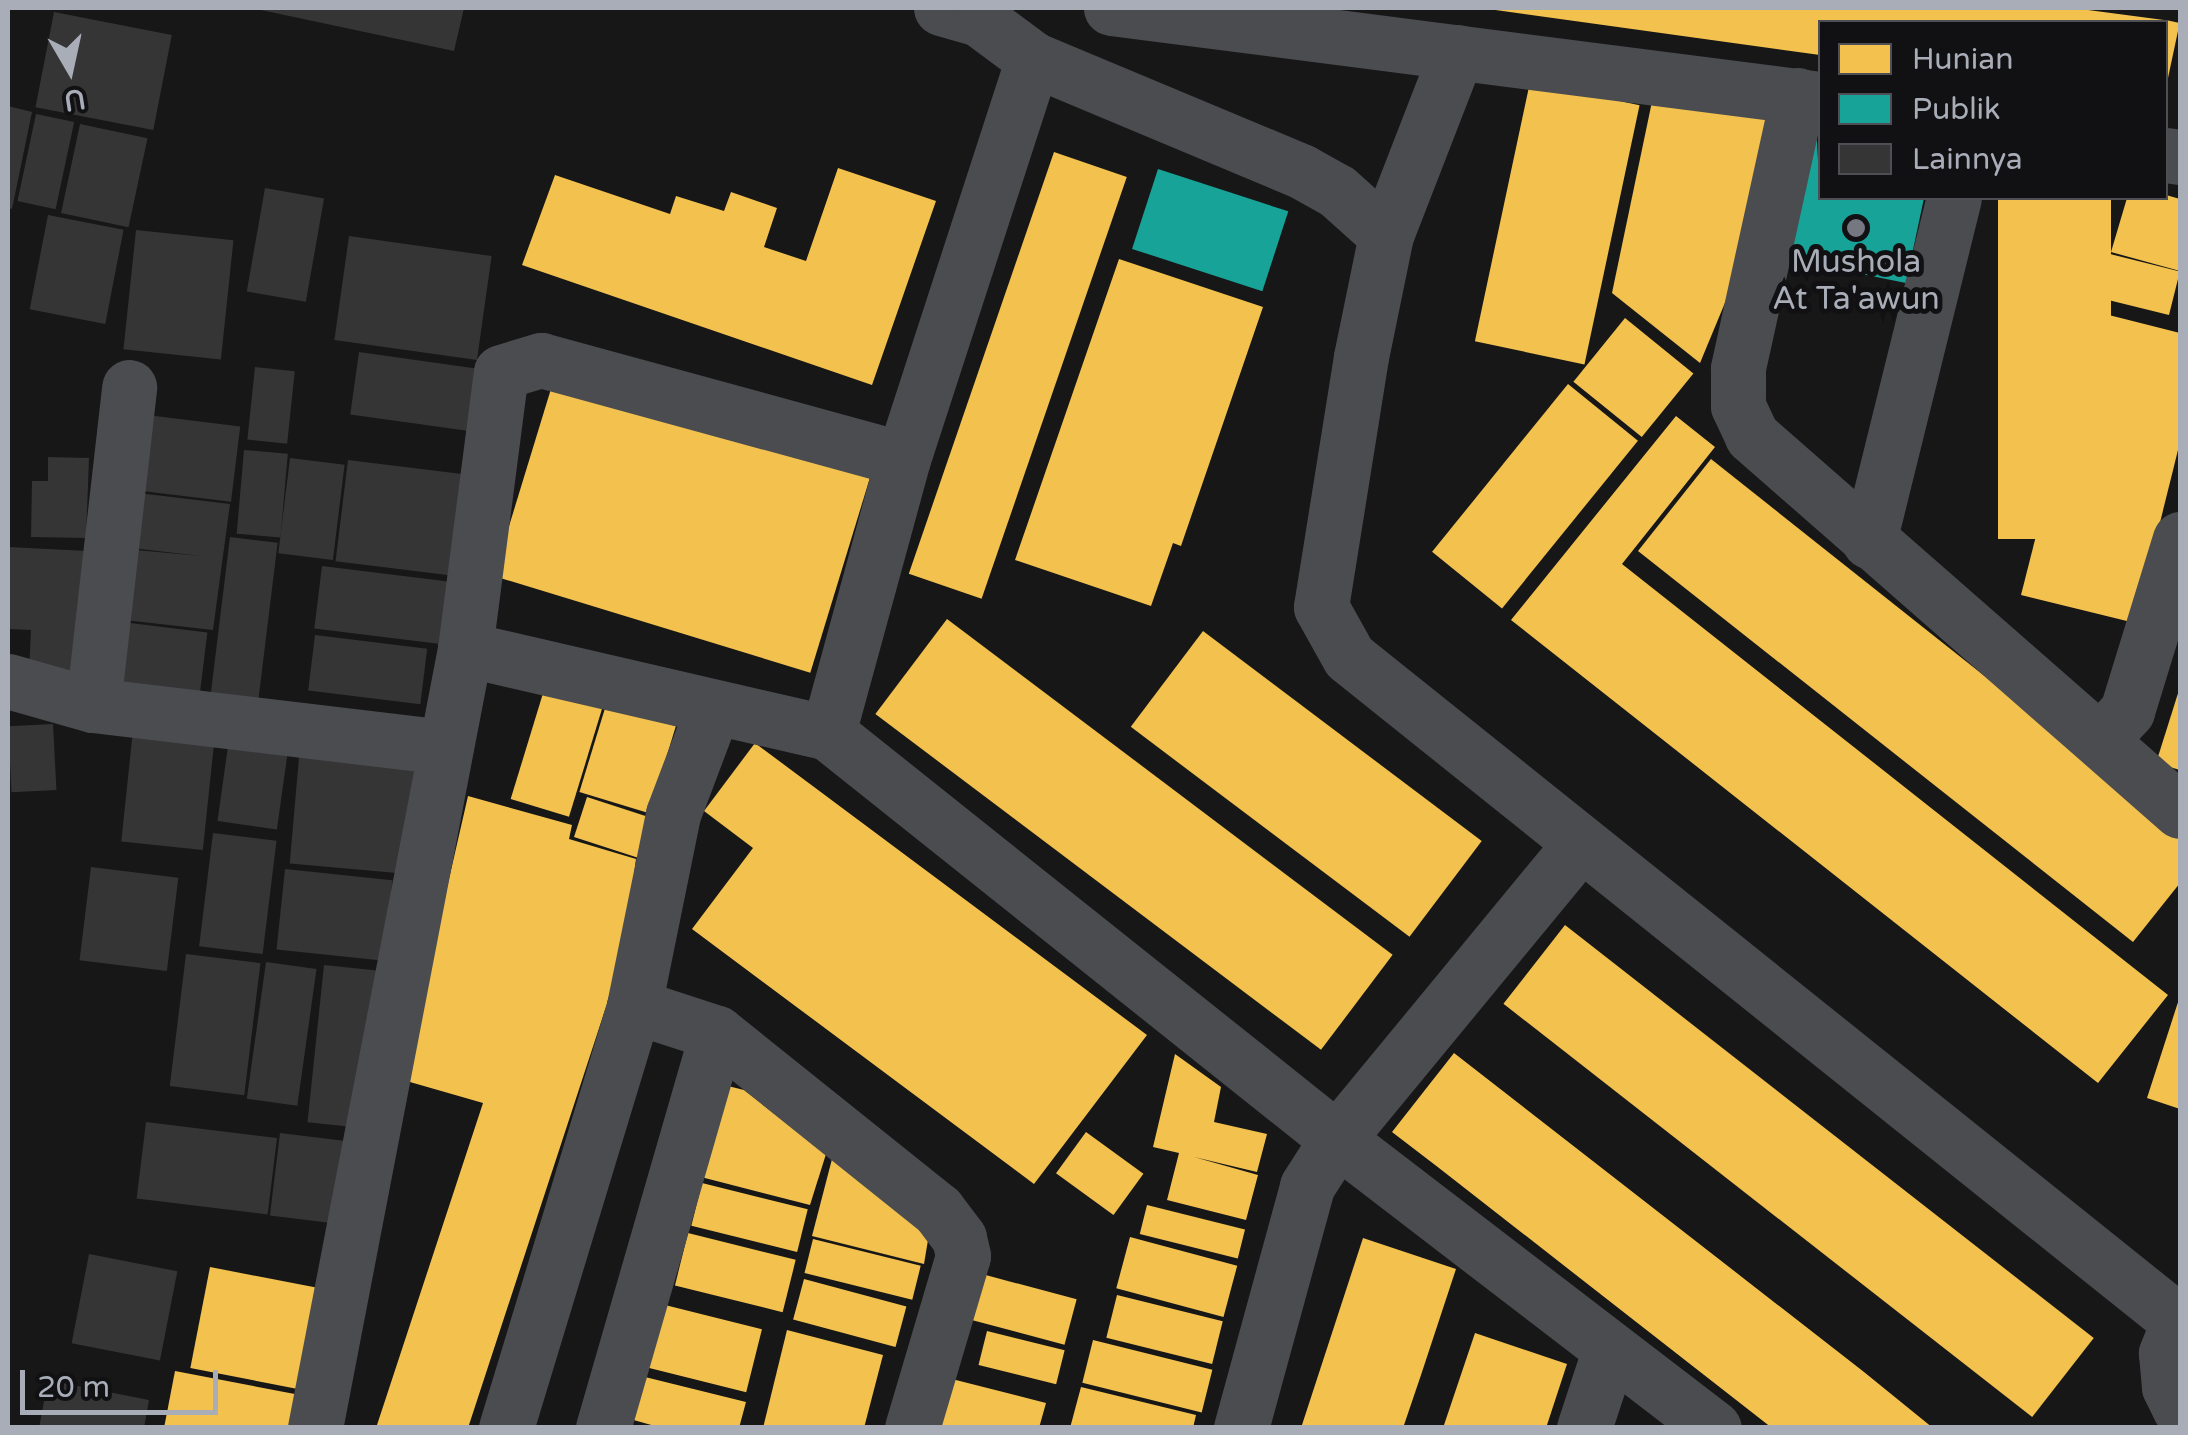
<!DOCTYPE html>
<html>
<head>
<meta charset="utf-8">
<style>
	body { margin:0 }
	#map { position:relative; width:2188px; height:1435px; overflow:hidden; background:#171717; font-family:"Varela Round",sans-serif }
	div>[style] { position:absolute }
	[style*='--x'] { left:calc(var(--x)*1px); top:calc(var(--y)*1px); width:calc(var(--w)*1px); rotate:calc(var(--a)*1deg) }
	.homes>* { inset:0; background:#f2c14e; transform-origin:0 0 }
	.public>* { inset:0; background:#17a398; transform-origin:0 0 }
	.building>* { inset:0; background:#353536; transform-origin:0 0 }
	.minor>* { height:55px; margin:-27.5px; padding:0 27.5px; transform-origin:27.5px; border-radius:27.5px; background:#4b4c50 }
	.dots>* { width:28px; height:28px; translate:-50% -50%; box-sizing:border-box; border:5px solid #111113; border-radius:50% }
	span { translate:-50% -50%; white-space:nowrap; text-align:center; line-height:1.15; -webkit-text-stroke:10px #111113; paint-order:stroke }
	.poi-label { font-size:32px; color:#a8adb8 }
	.frame { position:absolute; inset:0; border:10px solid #a8adb8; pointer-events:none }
	.legend { position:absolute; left:1818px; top:20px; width:350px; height:180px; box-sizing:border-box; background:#111113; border:2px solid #4d4f55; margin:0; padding:12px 18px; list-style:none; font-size:30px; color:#a8adb8 }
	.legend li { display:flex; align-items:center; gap:20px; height:50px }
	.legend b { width:50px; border:2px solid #4d4f55 }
	.north { position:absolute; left:20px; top:20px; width:100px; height:100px; -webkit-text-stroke:8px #111113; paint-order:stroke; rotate:171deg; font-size:28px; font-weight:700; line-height:40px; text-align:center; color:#a8adb8 }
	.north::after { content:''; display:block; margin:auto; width:35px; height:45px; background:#a8adb8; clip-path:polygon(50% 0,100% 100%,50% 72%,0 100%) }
	.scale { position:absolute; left:20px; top:1370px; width:198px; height:45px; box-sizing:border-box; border:5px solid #a8adb8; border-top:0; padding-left:12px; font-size:30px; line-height:35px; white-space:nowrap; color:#a8adb8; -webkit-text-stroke:8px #111113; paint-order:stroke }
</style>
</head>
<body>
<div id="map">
	<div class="homes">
		<i style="clip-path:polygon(1481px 8px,2073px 8px,2164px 20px,1820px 22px,1820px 55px)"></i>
		<i style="left:2166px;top:20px;width:14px;height:88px;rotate:12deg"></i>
		<i style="left:1530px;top:82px;width:112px;height:265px;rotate:12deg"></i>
		<i style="clip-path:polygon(1654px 92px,1771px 115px,1739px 269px,1700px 363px,1612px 293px)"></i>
		<i style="left:1054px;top:152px;width:77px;height:446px;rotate:19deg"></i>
		<i style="clip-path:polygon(838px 168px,936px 201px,872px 385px,522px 265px,555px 175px,670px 214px,676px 196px,724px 211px,731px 192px,777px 208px,764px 247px,806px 261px)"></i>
		<i style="clip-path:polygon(2166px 195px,2180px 199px,2180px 271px,2111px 252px,2127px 198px)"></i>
		<i style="left:1998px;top:198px;width:113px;height:341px"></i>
		<i style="left:2110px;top:254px;width:72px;height:45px;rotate:14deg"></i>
		<i style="clip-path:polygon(1119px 259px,1263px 307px,1181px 546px,1173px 543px,1151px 606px,1015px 560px)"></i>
		<i style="clip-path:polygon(2093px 311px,2180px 333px,2180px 442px,2135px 623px,2021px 595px)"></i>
		<i style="left:1625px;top:318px;width:88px;height:82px;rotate:39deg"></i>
		<i style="left:554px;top:379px;width:331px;height:206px;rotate:17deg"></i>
		<i style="left:1568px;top:384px;width:90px;height:216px;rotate:39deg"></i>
		<i style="clip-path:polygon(1676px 416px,1715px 447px,1622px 564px,2168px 995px,2098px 1083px,1511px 620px)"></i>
		<i style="clip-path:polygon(1711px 459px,2180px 831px,2180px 883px,2133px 942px,1638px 551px)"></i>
		<i style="left:947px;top:619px;width:558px;height:119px;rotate:37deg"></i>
		<i style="left:1203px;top:631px;width:349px;height:120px;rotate:37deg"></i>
		<i style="clip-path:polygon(2180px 687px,2180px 770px,2156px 763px)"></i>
		<i style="left:544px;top:690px;width:61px;height:114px;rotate:17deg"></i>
		<i style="left:606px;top:705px;width:73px;height:91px;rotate:17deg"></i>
		<i style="clip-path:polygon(755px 743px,1147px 1035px,1034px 1184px,692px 929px,753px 848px,704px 811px)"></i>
		<i style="clip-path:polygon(468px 796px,572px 825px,569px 839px,636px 859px,624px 952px,468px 1428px,376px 1428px,483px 1103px,403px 1080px)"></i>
		<i style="left:587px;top:797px;width:68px;height:42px;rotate:18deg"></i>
		<i style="left:1565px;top:925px;width:671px;height:100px;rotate:38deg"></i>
		<i style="clip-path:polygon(2180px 996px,2180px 1109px,2147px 1098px)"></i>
		<i style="clip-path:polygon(1454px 1053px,1864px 1372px,1933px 1428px,1772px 1428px,1439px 1168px,1392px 1132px)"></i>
		<i style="clip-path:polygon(1175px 1054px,1221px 1087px,1214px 1122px,1267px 1134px,1257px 1172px,1194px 1157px,1258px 1175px,1246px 1220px,1167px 1200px,1179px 1153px,1153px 1147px)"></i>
		<i style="clip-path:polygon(728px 1086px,744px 1090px,826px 1154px,810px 1205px,701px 1177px)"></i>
		<i style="left:1086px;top:1132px;width:71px;height:51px;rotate:36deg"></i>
		<i style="clip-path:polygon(832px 1159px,929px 1234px,924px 1264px,812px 1236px)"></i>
		<i style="left:702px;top:1183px;width:109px;height:44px;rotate:14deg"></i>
		<i style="left:1147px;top:1205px;width:101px;height:30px;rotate:14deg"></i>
		<i style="left:688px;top:1233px;width:111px;height:54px;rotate:14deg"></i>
		<i style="left:1130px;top:1237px;width:111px;height:53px;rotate:15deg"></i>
		<i style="clip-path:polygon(1363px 1238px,1456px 1269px,1421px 1375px,1403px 1428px,1301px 1428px)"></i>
		<i style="left:813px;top:1239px;width:111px;height:35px;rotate:14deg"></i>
		<i style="left:210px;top:1267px;width:112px;height:103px;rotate:11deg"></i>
		<i style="left:982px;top:1274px;width:98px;height:47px;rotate:15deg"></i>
		<i style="left:804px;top:1279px;width:106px;height:42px;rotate:15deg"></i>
		<i style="left:1117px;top:1295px;width:109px;height:44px;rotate:14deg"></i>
		<i style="left:661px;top:1304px;width:104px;height:65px;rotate:14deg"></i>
		<i style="clip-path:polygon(787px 1330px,883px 1355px,864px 1428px,763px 1428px)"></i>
		<i style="left:987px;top:1331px;width:80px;height:35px;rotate:14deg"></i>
		<i style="clip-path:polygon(1475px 1333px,1567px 1364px,1546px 1428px,1443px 1428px)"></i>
		<i style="left:1093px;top:1340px;width:123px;height:44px;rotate:14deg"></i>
		<i style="clip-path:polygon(175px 1371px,300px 1395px,293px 1428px,164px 1428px)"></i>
		<i style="clip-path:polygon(641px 1376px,746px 1402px,739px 1428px,662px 1428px,630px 1419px)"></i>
		<i style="clip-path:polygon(944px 1377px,1046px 1403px,1039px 1428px,931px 1428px)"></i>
		<i style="clip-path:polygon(1081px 1387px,1196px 1415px,1193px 1428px,1070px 1428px)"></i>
	</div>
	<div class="public">
		<i style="clip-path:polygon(1816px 123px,1820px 198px,1924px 198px,1906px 283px,1787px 259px)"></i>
		<i style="left:1158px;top:169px;width:137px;height:84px;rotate:18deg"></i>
	</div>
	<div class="building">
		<i style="clip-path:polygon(252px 8px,464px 8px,454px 51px)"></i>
		<i style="left:54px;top:12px;width:120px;height:97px;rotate:11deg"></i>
		<i style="clip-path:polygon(8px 106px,32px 112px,12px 209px,8px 208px)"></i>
		<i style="left:36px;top:114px;width:39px;height:89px;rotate:12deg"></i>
		<i style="left:80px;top:124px;width:69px;height:91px;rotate:12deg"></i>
		<i style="left:265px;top:188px;width:60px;height:105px;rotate:10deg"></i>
		<i style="left:48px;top:215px;width:77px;height:96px;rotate:11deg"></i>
		<i style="left:136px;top:230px;width:98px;height:120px;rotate:6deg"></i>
		<i style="left:349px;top:236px;width:144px;height:105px;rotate:8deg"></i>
		<i style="left:359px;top:352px;width:118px;height:63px;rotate:8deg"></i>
		<i style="left:255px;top:367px;width:40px;height:73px;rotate:6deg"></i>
		<i style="left:139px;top:414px;width:102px;height:76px;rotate:7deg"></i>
		<i style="left:244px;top:450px;width:44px;height:84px;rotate:5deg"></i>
		<i style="clip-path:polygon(48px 457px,89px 458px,86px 538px,31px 537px,32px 481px,48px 481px)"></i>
		<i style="left:290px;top:458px;width:55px;height:96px;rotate:7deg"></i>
		<i style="left:348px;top:460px;width:123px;height:102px;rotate:7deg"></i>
		<i style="clip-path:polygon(130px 492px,230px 504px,213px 630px,116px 619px,125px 549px,201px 556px,123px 547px)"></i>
		<i style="left:230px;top:537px;width:48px;height:160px;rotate:7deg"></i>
		<i style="clip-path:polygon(8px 547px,87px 551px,81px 675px,29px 672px,31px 630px,8px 629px)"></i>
		<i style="left:322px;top:566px;width:129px;height:63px;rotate:7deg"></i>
		<i style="left:122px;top:622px;width:86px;height:63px;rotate:7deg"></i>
		<i style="left:315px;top:635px;width:113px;height:56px;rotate:7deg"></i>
		<i style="left:53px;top:724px;width:66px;height:45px;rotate:87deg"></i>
		<i style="left:133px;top:730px;width:82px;height:112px;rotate:6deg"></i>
		<i style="left:230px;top:732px;width:60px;height:90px;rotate:8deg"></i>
		<i style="left:300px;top:746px;width:116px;height:118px;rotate:5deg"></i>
		<i style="left:213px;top:833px;width:64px;height:114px;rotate:7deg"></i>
		<i style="left:91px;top:867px;width:88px;height:94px;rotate:7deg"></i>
		<i style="left:285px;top:869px;width:108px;height:81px;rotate:6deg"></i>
		<i style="left:186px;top:954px;width:75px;height:133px;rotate:7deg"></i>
		<i style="left:266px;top:962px;width:51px;height:138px;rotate:8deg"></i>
		<i style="left:324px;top:965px;width:53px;height:158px;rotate:6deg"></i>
		<i style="left:146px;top:1122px;width:132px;height:77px;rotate:7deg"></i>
		<i style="left:280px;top:1133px;width:68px;height:83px;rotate:7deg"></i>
		<i style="left:89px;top:1254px;width:90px;height:91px;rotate:11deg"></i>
		<i style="clip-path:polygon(48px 1380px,149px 1400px,144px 1428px,39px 1428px)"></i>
	</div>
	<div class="minor">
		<i style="--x:941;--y:8;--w:40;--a:16"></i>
		<i style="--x:979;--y:19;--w:67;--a:36.5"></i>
		<i style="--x:1033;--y:59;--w:290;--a:22.7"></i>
		<i style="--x:1301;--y:171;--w:41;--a:29.1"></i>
		<i style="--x:1337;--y:191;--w:66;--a:41.9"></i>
		<i style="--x:1111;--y:8;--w:715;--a:7.31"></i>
		<i style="--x:1457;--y:52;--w:196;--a:111.2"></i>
		<i style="--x:1386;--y:235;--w:125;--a:101.6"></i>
		<i style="--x:1361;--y:357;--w:253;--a:99.1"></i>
		<i style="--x:1321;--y:607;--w:57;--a:60.8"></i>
		<i style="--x:1349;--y:657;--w:1062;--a:38.69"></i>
		<i style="--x:1798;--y:95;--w:280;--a:102.4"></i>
		<i style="--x:1738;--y:369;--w:37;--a:90"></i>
		<i style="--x:1738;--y:406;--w:33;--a:65"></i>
		<i style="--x:1752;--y:436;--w:569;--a:41.22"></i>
		<i style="--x:2166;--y:155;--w:14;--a:8"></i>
		<i style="--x:1869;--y:541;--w:353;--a:-76.1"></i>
		<i style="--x:465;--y:649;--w:373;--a:13"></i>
		<i style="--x:828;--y:733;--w:651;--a:38.58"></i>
		<i style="--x:1337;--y:1139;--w:475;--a:37.5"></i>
		<i style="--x:8;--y:681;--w:88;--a:15.8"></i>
		<i style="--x:93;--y:705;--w:355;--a:6.8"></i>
		<i style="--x:93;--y:705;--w:320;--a:-83.5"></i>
		<i style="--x:828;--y:733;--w:284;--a:-74.7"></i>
		<i style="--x:903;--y:459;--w:421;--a:-72"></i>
		<i style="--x:2100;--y:740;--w:40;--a:-47"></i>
		<i style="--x:2127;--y:711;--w:180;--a:-72.9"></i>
		<i style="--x:634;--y:1006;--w:87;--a:18"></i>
		<i style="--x:717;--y:1033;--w:283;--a:38.7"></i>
		<i style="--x:938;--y:1210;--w:35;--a:53"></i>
		<i style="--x:959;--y:1238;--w:18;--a:77"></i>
		<i style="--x:963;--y:1256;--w:179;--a:106.5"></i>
		<i style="--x:2180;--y:1318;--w:38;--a:112"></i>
		<i style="--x:2166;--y:1353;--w:34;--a:85"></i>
		<i style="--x:2169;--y:1387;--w:25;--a:64"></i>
		<i style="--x:315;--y:1428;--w:793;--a:-79.1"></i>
		<i style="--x:465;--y:649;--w:279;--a:-82.6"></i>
		<i style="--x:501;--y:372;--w:42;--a:-16.7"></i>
		<i style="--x:541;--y:360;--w:375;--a:15.3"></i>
		<i style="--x:506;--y:1428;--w:441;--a:-73.1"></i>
		<i style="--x:634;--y:1006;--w:196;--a:-78.5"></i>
		<i style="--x:673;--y:814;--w:113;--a:-69.3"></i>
		<i style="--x:603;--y:1428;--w:411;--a:-73.9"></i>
		<i style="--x:1241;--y:1428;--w:251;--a:-74.7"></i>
		<i style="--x:1307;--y:1186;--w:56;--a:-57.4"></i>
		<i style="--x:1337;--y:1139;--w:382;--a:-50.5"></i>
		<i style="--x:1584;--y:1428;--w:83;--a:-71.8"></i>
	</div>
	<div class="dots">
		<i style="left:1856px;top:228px;background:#757880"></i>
	</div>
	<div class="poi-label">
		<span style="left:1856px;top:281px">Mushola<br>At Ta'awun</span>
	</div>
	<div class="frame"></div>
	<ul class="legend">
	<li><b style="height:28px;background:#f2c14e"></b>Hunian</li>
	<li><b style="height:28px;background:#17a398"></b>Publik</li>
	<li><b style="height:28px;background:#353536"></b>Lainnya</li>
	</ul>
	<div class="north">U</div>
	<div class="scale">20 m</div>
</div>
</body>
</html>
